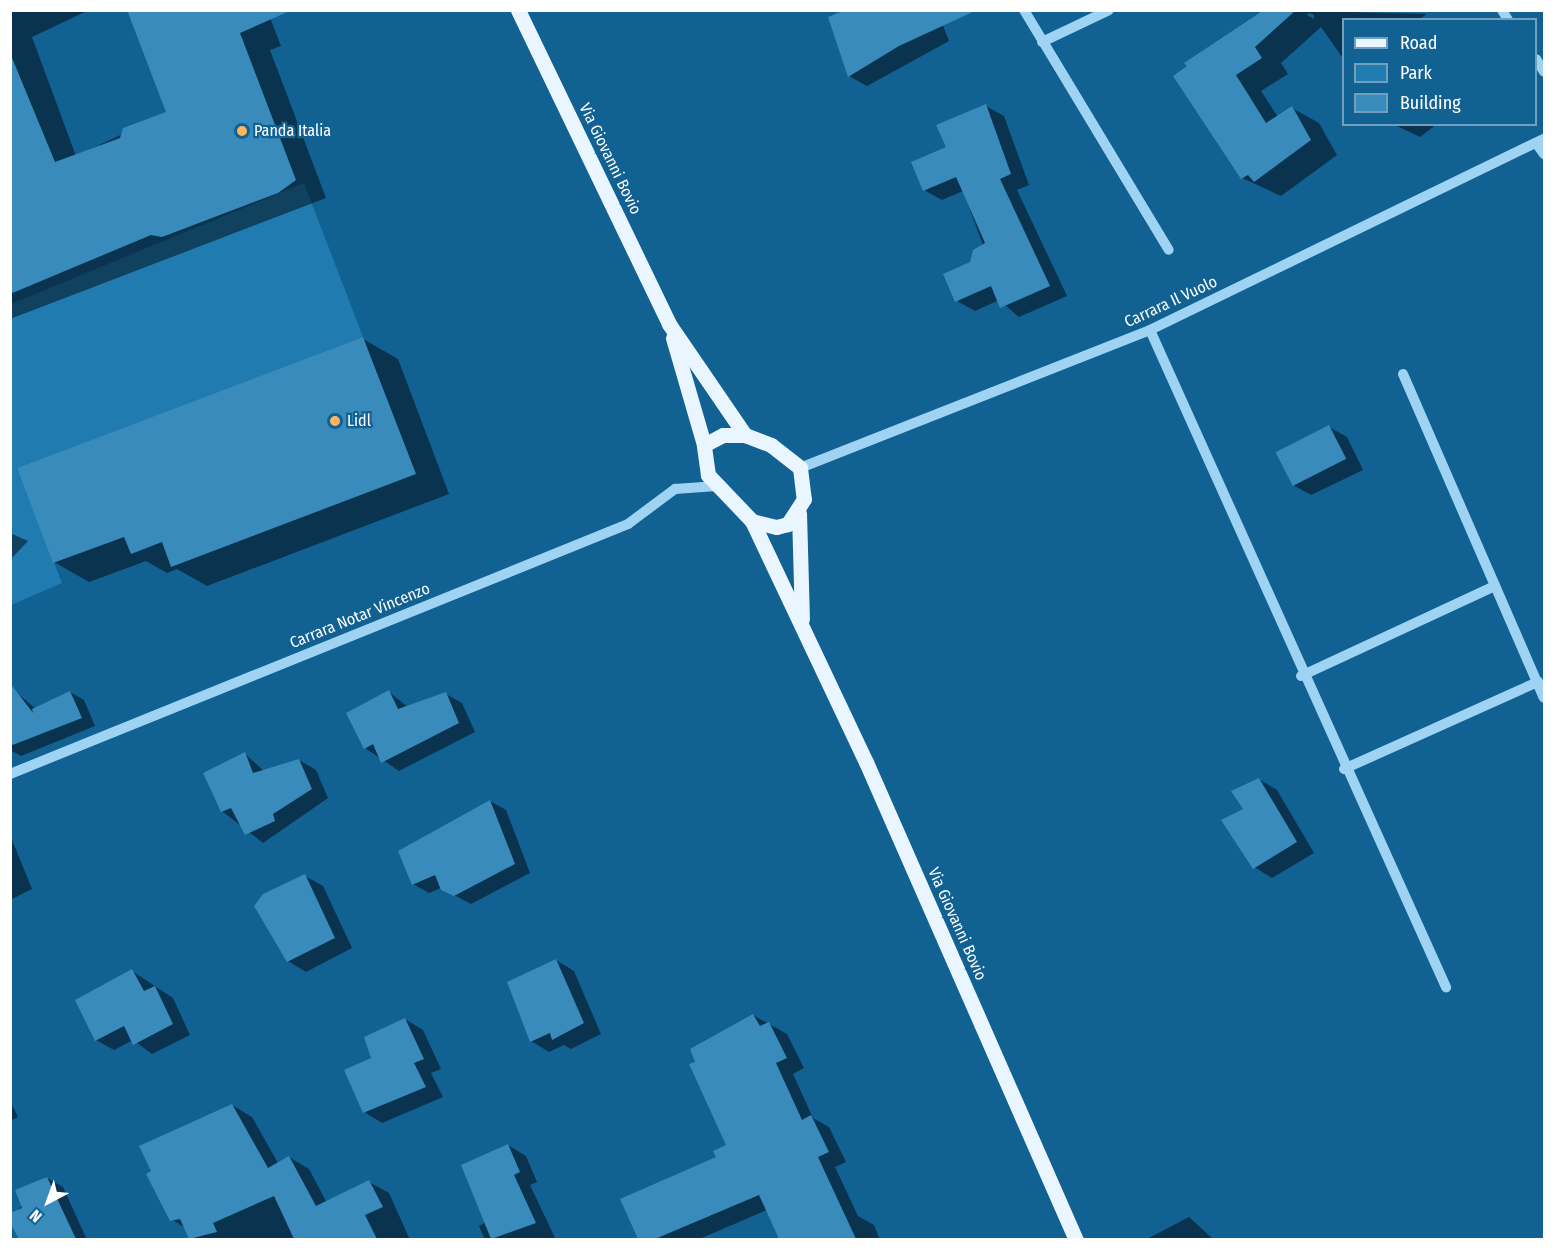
<!DOCTYPE html>
<html>
<head>
<meta charset="utf-8">
<style>
	body { margin:0 }
	#map { position:relative; width:1555px; height:1250px; overflow:hidden; background:#116193; font-family:"Fira Sans Condensed",sans-serif }
	div>[style] { position:absolute }
	[style*='--x'] { left:calc(var(--x)*1px); top:calc(var(--y)*1px); width:calc(var(--w)*1px); rotate:calc(var(--a)*1deg) }
	.green>* { inset:0; background:#1f7bb0 }
	.shadow>* { inset:0; background:#0007 }
	.building>* { inset:0; background:#398bbb; transform-origin:0 0 }
	.minor>* { height:10px; margin:-5px; padding:0 5px; transform-origin:5px; border-radius:5px; background:#9ed3f3 }
	.major>* { height:15px; margin:-7.5px; padding:0 7.5px; transform-origin:7.5px; border-radius:7.5px; background:#eaf6ff }
	.dots>* { width:16px; height:16px; translate:-50% -50%; box-sizing:border-box; border:3px solid #116193; border-radius:50% }
	span { translate:-50% -50%; white-space:nowrap; text-align:center; line-height:1.15; -webkit-text-stroke:4.5px #116193; paint-order:stroke }
	.poi-label { font-size:16px; color:#fff }
	.left { translate:0 -50%; text-align:left }
	.street-label { font-size:16px; color:#fff }
	.frame { position:absolute; inset:0; border:12px solid #fff; pointer-events:none }
	.legend { position:absolute; left:1342px; top:18px; width:195px; height:108px; box-sizing:border-box; background:#116193; border:2px solid #70a0be; margin:0; padding:8px 10px; list-style:none; font-size:18px; color:#fff }
	.legend li { display:flex; align-items:center; gap:12px; height:30px }
	.legend b { width:30px; border:2px solid #70a0be }
	.north { position:absolute; left:18px; top:1172px; width:60px; height:60px; -webkit-text-stroke:4px #116193; paint-order:stroke; rotate:221deg; font-size:16px; font-weight:700; line-height:24px; text-align:center; color:#fff }
	.north::after { content:''; display:block; margin:auto; width:21px; height:27px; background:#fff; clip-path:polygon(50% 0,100% 100%,50% 72%,0 100%) }
</style>
</head>
<body>
<div id="map">
	<div class="green">
		<i style="clip-path:polygon(304px 183px,363px 337px,17px 468px,62px 583px,11px 605px,11px 304px)"></i>
	</div>
	<div class="shadow">
		<i style="clip-path:polygon(10px 10px,89px 10px,32px 37px,76px 156px,167px 113px,128px 10px,267px 10px,281px 46px,270px 50px,326px 198px,10px 319px)"></i>
		<i style="clip-path:polygon(evenodd,1267px 10px,1427px 14px,1418px 20px,1344px 20px,1344px 60px,1321px 27px,1281px 63px,1288px 74px,1261px 91px,1278px 117px,1292px 108px,1319px 123px,1337px 155px,1281px 196px,1242px 178px,1175px 76px,1267px 10px,1309px 13px,1314px 15px,1314px 19px,1307px 15px,1309px 13px)"></i>
		<i style="clip-path:polygon(938px 12px,949px 41px,867px 86px,849px 76px,830px 18px)"></i>
		<i style="clip-path:polygon(986px 106px,1004px 116px,1029px 185px,1017px 190px,1067px 296px,1019px 317px,999px 300px,975px 311px,957px 301px,983px 245px,963px 191px,942px 200px,924px 190px,948px 148px)"></i>
		<i style="clip-path:polygon(1393px 124px,1437px 124px,1420px 137px)"></i>
		<i style="clip-path:polygon(363px 339px,398px 359px,449px 494px,207px 586px,177px 569px,167px 573px,146px 561px,89px 582px,54px 562px)"></i>
		<i style="clip-path:polygon(1329px 427px,1347px 437px,1363px 470px,1311px 495px,1293px 485px)"></i>
		<i style="clip-path:polygon(10px 533px,28px 541px,10px 560px)"></i>
		<i style="clip-path:polygon(10px 687px,36px 709px,70px 692px,84px 700px,95px 726px,21px 756px,10px 750px)"></i>
		<i style="clip-path:polygon(389px 692px,408px 707px,446px 694px,462px 703px,475px 732px,399px 771px,365px 748px)"></i>
		<i style="clip-path:polygon(244px 753px,264px 771px,299px 760px,316px 770px,328px 798px,263px 843px,222px 811px)"></i>
		<i style="clip-path:polygon(1259px 779px,1277px 790px,1314px 853px,1272px 878px,1254px 867px,1245px 809px)"></i>
		<i style="clip-path:polygon(490px 801px,506px 810px,530px 873px,471px 904px,441px 888px,429px 893px,413px 884px)"></i>
		<i style="clip-path:polygon(10px 835px,32px 889px,10px 900px)"></i>
		<i style="clip-path:polygon(305px 876px,323px 886px,352px 948px,306px 972px,288px 961px)"></i>
		<i style="clip-path:polygon(556px 960px,574px 971px,601px 1034px,571px 1049px,564px 1045px,549px 1052px,531px 1041px,508px 983px)"></i>
		<i style="clip-path:polygon(132px 971px,173px 998px,190px 1035px,152px 1054px,133px 1040px,114px 1050px,96px 1040px)"></i>
		<i style="clip-path:polygon(753px 1015px,787px 1034px,804px 1068px,793px 1074px,813px 1118px,829px 1127px,846px 1162px,835px 1167px,858px 1216px,874px 1225px,880px 1240px,781px 1240px,767px 1210px,697px 1240px,640px 1240px,622px 1200px,718px 1158px,728px 1146px,697px 1063px)"></i>
		<i style="clip-path:polygon(405px 1019px,423px 1030px,441px 1069px,431px 1073px,443px 1097px,382px 1123px,364px 1112px,373px 1059px)"></i>
		<i style="clip-path:polygon(10px 1101px,18px 1117px,10px 1121px)"></i>
		<i style="clip-path:polygon(232px 1105px,252px 1117px,278px 1163px,289px 1157px,309px 1169px,327px 1203px,369px 1182px,389px 1193px,410px 1240px,188px 1240px,189px 1230px,171px 1219px)"></i>
		<i style="clip-path:polygon(508px 1145px,526px 1156px,537px 1182px,530px 1185px,556px 1240px,485px 1240px,479px 1226px,486px 1222px)"></i>
		<i style="clip-path:polygon(47px 1178px,63px 1187px,87px 1240px,21px 1240px,10px 1219px)"></i>
		<i style="clip-path:polygon(1189px 1217px,1214px 1240px,1145px 1240px)"></i>
	</div>
	<div class="building">
		<i style="clip-path:polygon(127px 10px,292px 10px,240px 33px,296px 180px,278px 193px,162px 237px,151px 235px,10px 294px,10px 53px,55px 162px,120px 138px,123px 128px,166px 112px)"></i>
		<i style="clip-path:polygon(845px 10px,977px 10px,899px 46px,848px 77px,828px 17px)"></i>
		<i style="clip-path:polygon(1264px 10px,1296px 10px,1255px 47px,1262px 58px,1236px 75px,1266px 123px,1292px 106px,1311px 140px,1254px 182px,1248px 175px,1241px 179px,1173px 76px,1187px 66px,1184px 63px)"></i>
		<i style="clip-path:polygon(986px 104px,1011px 174px,1000px 179px,1050px 286px,1000px 308px,991px 286px,955px 302px,943px 274px,970px 262px,973px 250px,985px 243px,956px 177px,923px 191px,911px 162px,946px 147px,936px 125px)"></i>
		<i style="clip-path:polygon(363px 337px,416px 474px,171px 567px,162px 542px,131px 554px,124px 537px,53px 563px,17px 468px)"></i>
		<i style="left:1329px;top:425px;width:38px;height:60px;rotate:63deg"></i>
		<i style="clip-path:polygon(10px 683px,33px 713px,32px 709px,70px 691px,82px 718px,10px 746px)"></i>
		<i style="clip-path:polygon(389px 690px,398px 709px,446px 692px,459px 723px,381px 763px,373px 744px,364px 749px,346px 713px)"></i>
		<i style="clip-path:polygon(245px 752px,253px 773px,299px 759px,312px 789px,273px 814px,275px 821px,245px 835px,231px 808px,221px 812px,203px 773px)"></i>
		<i style="clip-path:polygon(1259px 778px,1297px 842px,1253px 869px,1221px 820px,1243px 809px,1231px 791px)"></i>
		<i style="clip-path:polygon(490px 800px,515px 864px,454px 896px,441px 890px,435px 875px,412px 885px,398px 851px)"></i>
		<i style="clip-path:polygon(305px 874px,335px 938px,287px 962px,254px 906px,263px 894px)"></i>
		<i style="clip-path:polygon(556px 959px,584px 1023px,552px 1040px,550px 1033px,530px 1042px,507px 982px)"></i>
		<i style="clip-path:polygon(132px 969px,144px 991px,155px 986px,173px 1024px,133px 1045px,124px 1026px,95px 1041px,75px 1000px)"></i>
		<i style="clip-path:polygon(753px 1014px,760px 1026px,769px 1022px,787px 1058px,776px 1063px,802px 1120px,811px 1115px,829px 1152px,818px 1157px,856px 1239px,779px 1239px,759px 1195px,655px 1239px,638px 1239px,620px 1199px,716px 1157px,713px 1151px,726px 1145px,689px 1064px,695px 1062px,690px 1049px)"></i>
		<i style="clip-path:polygon(405px 1018px,424px 1059px,414px 1063px,426px 1087px,363px 1113px,344px 1070px,371px 1058px,364px 1037px)"></i>
		<i style="clip-path:polygon(232px 1104px,268px 1168px,289px 1156px,316px 1206px,369px 1180px,383px 1207px,365px 1215px,377px 1239px,294px 1239px,274px 1196px,213px 1223px,217px 1232px,189px 1239px,180px 1219px,170px 1221px,146px 1174px,151px 1171px,139px 1146px)"></i>
		<i style="clip-path:polygon(508px 1144px,520px 1172px,514px 1175px,536px 1223px,491px 1239px,461px 1165px)"></i>
		<i style="clip-path:polygon(47px 1177px,76px 1239px,19px 1239px,10px 1223px,10px 1213px,22px 1208px,15px 1190px)"></i>
	</div>
	<div class="minor">
		<i style="--x:1024;--y:10;--w:280;--a:58.9"></i>
		<i style="--x:1502;--y:10;--w:12;--a:59"></i>
		<i style="--x:1042;--y:42;--w:74;--a:-25.5"></i>
		<i style="--x:1536;--y:59;--w:15;--a:58"></i>
		<i style="--x:1536;--y:143;--w:14;--a:54"></i>
		<i style="--x:1150;--y:330;--w:721;--a:65.75"></i>
		<i style="--x:1403;--y:374;--w:353;--a:66.5"></i>
		<i style="--x:800;--y:468;--w:376;--a:-21.5"></i>
		<i style="--x:1150;--y:330;--w:438;--a:-25.9"></i>
		<i style="--x:1301;--y:676;--w:214;--a:-24.9"></i>
		<i style="--x:1344;--y:769;--w:213;--a:-24.2"></i>
		<i style="--x:10;--y:774;--w:667;--a:-22.02"></i>
		<i style="--x:628;--y:524;--w:59;--a:-36.7"></i>
		<i style="--x:675;--y:489;--w:42;--a:-4.1"></i>
	</div>
	<div class="major">
		<i style="--x:518;--y:10;--w:348;--a:64.3"></i>
		<i style="--x:669;--y:324;--w:135;--a:55.6"></i>
		<i style="--x:673;--y:338;--w:111;--a:73.8"></i>
		<i style="--x:723;--y:435;--w:22;--a:0"></i>
		<i style="--x:745;--y:435;--w:28;--a:21"></i>
		<i style="--x:771;--y:445;--w:37;--a:38"></i>
		<i style="--x:800;--y:468;--w:31;--a:83"></i>
		<i style="--x:804;--y:499;--w:30;--a:123"></i>
		<i style="--x:788;--y:524;--w:12;--a:166"></i>
		<i style="--x:776;--y:527;--w:25;--a:-166"></i>
		<i style="--x:752;--y:521;--w:64;--a:-133.7"></i>
		<i style="--x:708;--y:475;--w:30;--a:-98"></i>
		<i style="--x:704;--y:445;--w:21;--a:-28"></i>
		<i style="--x:799;--y:513;--w:106;--a:88.4"></i>
		<i style="--x:752;--y:521;--w:267;--a:64.7"></i>
		<i style="--x:866;--y:762;--w:522;--a:66.28"></i>
	</div>
	<div class="dots">
		<i style="left:242px;top:131px;background:#ffb560"></i>
		<i style="left:335px;top:421px;background:#ffb560"></i>
	</div>
	<div class="poi-label">
		<span class="left" style="left:254px;top:131px">Panda Italia</span>
		<span class="left" style="left:347px;top:421px">Lidl</span>
	</div>
	<div class="street-label">
		<span style="left:610px;top:159px;rotate:64deg">Via Giovanni Bovio</span>
		<span style="left:1171px;top:302px;rotate:-25deg">Carrara Il Vuolo</span>
		<span style="left:360px;top:616px;rotate:-22deg">Carrara Notar Vincenzo</span>
		<span style="left:957px;top:924px;rotate:66deg">Via Giovanni Bovio</span>
	</div>
	<div class="frame"></div>
	<ul class="legend">
	<li><b style="height:8px;background:#eaf6ff"></b>Road</li>
	<li><b style="height:16px;background:#1f7bb0"></b>Park</li>
	<li><b style="height:16px;background:#398bbb"></b>Building</li>
	</ul>
	<div class="north">N</div>
</div>
</body>
</html>
